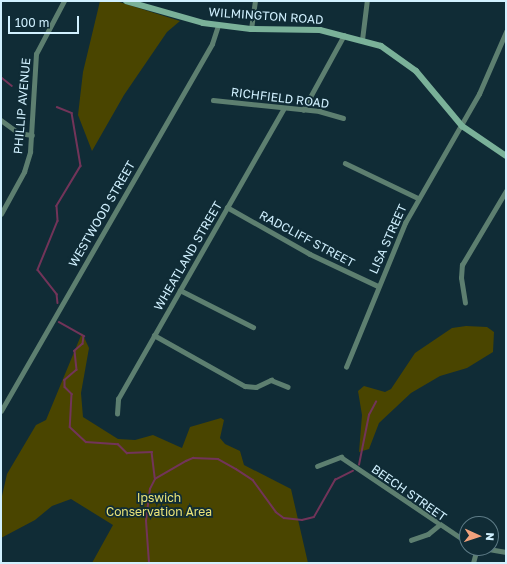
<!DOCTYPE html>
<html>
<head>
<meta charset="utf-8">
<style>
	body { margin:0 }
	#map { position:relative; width:507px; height:564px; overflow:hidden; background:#102c36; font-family:"Golos Text",sans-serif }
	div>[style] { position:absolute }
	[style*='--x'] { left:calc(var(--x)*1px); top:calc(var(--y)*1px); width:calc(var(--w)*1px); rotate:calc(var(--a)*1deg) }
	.green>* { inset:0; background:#4a4500 }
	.stream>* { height:1.5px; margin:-0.75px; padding:0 0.75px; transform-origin:0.75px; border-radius:0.75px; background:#723459 }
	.minor>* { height:4.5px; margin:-2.25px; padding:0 2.25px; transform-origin:2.25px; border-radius:2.25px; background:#5d7f70 }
	.secondary>* { height:6px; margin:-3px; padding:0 3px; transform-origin:3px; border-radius:3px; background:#7ab199 }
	span { translate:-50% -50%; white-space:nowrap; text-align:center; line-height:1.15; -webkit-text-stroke:3.5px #102c36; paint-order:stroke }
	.street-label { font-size:12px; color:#d1f1ff }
	.park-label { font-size:12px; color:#ebe478 }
	.frame { position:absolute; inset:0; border:2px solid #d1f1ff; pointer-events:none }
	.north { position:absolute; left:459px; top:516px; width:40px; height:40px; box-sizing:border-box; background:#102c36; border:1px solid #5d7b86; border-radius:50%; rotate:93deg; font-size:11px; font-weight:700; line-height:16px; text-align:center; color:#d1f1ff }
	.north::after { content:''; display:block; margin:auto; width:14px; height:18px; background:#f1a17c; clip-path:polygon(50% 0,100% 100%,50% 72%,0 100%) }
	.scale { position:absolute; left:8px; top:16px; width:71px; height:18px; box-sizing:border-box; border:2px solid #d1f1ff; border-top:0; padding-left:5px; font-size:12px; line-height:14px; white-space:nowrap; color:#d1f1ff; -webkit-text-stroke:3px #102c36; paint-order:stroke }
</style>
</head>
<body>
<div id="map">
	<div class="green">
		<i style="clip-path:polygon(100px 1px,116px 1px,180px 21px,167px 32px,124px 95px,92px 151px,78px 115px,83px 72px)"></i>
		<i style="clip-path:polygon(466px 326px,487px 327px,494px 332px,493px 352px,467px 368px,440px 376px,411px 393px,379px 423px,369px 449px,359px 452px,362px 415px,358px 391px,364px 386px,385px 392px,391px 389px,415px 353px,452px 328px)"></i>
		<i style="clip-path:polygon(82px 333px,89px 348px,81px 393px,83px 417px,118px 439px,135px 440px,153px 435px,182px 448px,190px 427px,221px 418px,224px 420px,220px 438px,225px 444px,240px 451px,244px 465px,291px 489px,308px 563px,92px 563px,113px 525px,71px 499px,52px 506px,35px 520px,1px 538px,2px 496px,7px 474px,36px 425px,46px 420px)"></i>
	</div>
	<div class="stream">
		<i style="--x:1;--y:77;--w:14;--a:39"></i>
		<i style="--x:57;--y:107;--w:16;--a:22"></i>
		<i style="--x:72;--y:113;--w:54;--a:80.4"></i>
		<i style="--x:81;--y:166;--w:47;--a:121"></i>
		<i style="--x:57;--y:206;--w:15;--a:86"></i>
		<i style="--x:58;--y:221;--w:53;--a:112.2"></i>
		<i style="--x:38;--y:270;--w:31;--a:52"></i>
		<i style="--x:57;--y:294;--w:9;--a:84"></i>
		<i style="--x:59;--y:322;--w:29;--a:29"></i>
		<i style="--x:84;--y:336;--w:8;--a:97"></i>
		<i style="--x:83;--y:344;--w:11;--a:139"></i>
		<i style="--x:75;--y:351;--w:19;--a:84"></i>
		<i style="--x:77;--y:370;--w:16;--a:140"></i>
		<i style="--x:65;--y:380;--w:7;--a:90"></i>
		<i style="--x:65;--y:387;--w:10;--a:45"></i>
		<i style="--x:72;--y:394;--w:33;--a:93"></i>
		<i style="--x:70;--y:427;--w:22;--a:43"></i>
		<i style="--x:86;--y:442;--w:32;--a:4"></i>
		<i style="--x:118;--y:444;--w:13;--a:45"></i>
		<i style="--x:127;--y:453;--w:25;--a:-2"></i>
		<i style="--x:152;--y:452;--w:26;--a:83"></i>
		<i style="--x:359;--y:465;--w:51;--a:-78.7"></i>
		<i style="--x:369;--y:415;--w:15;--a:-62"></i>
		<i style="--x:149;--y:563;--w:42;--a:-94.1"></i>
		<i style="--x:146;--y:521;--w:32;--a:-83"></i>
		<i style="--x:150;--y:489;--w:11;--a:-63"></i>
		<i style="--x:155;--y:479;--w:36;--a:-30"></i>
		<i style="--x:186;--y:461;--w:8;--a:-23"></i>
		<i style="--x:193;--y:458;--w:25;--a:2"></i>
		<i style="--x:218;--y:459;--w:21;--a:29"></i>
		<i style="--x:236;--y:469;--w:20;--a:33"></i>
		<i style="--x:253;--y:480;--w:39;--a:54"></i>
		<i style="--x:276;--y:512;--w:10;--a:37"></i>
		<i style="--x:284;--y:518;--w:18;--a:6"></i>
		<i style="--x:302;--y:520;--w:12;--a:-14"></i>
		<i style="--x:314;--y:517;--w:43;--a:-60.4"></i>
		<i style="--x:335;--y:480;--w:20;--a:-27"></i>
	</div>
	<div class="minor">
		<i style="--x:251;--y:29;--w:28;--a:-82"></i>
		<i style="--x:362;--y:40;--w:39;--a:-83"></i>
		<i style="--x:213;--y:100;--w:107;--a:5.9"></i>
		<i style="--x:319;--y:111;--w:25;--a:16"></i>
		<i style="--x:303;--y:110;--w:85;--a:-61.3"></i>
		<i style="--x:1;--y:120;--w:22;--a:36"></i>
		<i style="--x:19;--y:133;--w:13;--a:9"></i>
		<i style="--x:345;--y:163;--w:81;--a:25.6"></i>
		<i style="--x:227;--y:207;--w:95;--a:29.5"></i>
		<i style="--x:310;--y:254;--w:75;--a:25.2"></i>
		<i style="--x:1;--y:214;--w:48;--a:-61.3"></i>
		<i style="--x:24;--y:172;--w:21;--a:-73"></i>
		<i style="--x:30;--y:152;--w:98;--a:-86.5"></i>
		<i style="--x:36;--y:54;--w:60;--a:-62.2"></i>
		<i style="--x:180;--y:290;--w:82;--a:26.9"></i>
		<i style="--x:465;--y:303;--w:25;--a:-99"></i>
		<i style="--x:461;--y:278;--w:13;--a:-86"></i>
		<i style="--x:462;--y:265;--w:86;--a:-59.3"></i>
		<i style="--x:154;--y:335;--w:104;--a:29.3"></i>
		<i style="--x:245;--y:386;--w:11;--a:5"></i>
		<i style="--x:256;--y:387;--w:17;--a:-25"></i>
		<i style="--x:271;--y:380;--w:18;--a:22"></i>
		<i style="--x:346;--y:367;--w:156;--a:-67.7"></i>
		<i style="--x:405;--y:223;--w:149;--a:-60.2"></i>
		<i style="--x:479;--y:94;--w:68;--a:-66.5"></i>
		<i style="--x:1;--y:411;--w:423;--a:-60.1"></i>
		<i style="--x:212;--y:44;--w:20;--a:-72"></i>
		<i style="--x:117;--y:414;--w:15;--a:-86"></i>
		<i style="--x:118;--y:399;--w:333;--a:-60.3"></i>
		<i style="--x:317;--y:466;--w:26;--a:-21"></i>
		<i style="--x:341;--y:457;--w:152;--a:34"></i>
		<i style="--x:411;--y:540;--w:18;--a:-19"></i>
		<i style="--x:428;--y:534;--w:14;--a:-39"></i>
		<i style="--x:483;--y:548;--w:23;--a:10"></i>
		<i style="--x:473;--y:563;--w:16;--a:-75"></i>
	</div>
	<div class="secondary">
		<i style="--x:126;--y:1;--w:80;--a:15.9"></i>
		<i style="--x:203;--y:23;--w:48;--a:7.1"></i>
		<i style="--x:251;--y:29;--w:69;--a:0.8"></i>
		<i style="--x:320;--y:30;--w:63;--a:14.7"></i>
		<i style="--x:381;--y:46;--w:43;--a:35.5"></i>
		<i style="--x:416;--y:71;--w:72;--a:50.1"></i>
		<i style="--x:462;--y:126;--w:53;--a:34.3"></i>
	</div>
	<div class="street-label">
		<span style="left:266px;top:16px;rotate:4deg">WILMINGTON ROAD</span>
		<span style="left:280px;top:98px;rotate:7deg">RICHFIELD ROAD</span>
		<span style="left:22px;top:106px;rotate:-85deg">PHILLIP AVENUE</span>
		<span style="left:102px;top:214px;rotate:-60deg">WESTWOOD STREET</span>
		<span style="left:307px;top:239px;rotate:28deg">RADCLIFF STREET</span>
		<span style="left:388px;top:239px;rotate:-66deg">LISA STREET</span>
		<span style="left:188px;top:256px;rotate:-60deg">WHEATLAND STREET</span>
		<span style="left:409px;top:493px;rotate:35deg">BEECH STREET</span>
	</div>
	<div class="park-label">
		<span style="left:159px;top:505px">Ipswich<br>Conservation Area</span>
	</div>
	<div class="frame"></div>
	<div class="north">N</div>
	<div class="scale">100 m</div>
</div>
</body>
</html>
